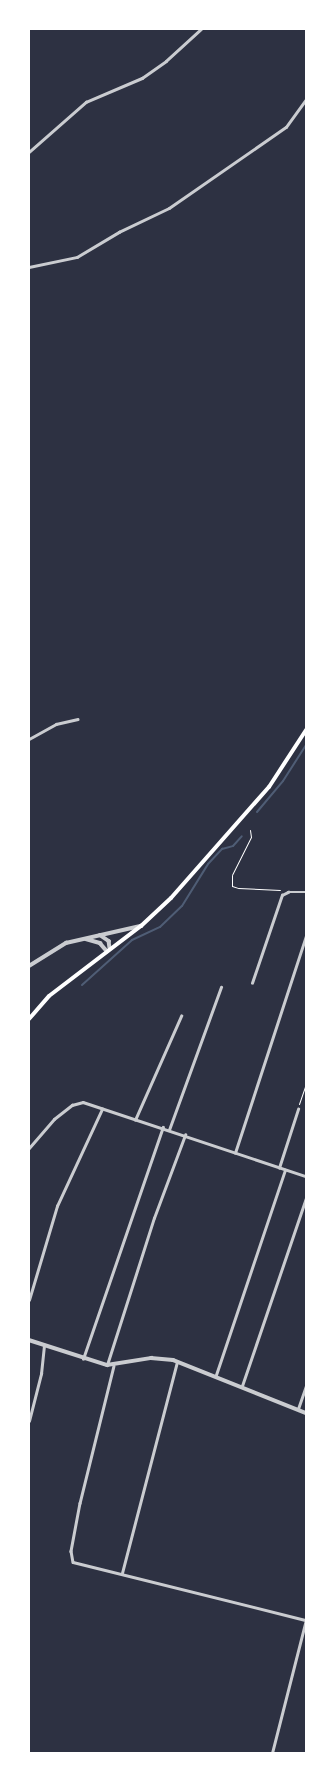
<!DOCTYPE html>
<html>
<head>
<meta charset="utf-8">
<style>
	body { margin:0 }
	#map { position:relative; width:335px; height:1782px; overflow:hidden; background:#2d3142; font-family:"Alegreya Sans",sans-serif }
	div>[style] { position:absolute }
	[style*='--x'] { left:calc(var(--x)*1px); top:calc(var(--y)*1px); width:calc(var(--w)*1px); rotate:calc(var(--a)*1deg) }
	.stream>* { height:2px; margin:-1px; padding:0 1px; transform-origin:1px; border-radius:1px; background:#4f5d75 }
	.path>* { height:1px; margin:-0.5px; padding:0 0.5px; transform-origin:0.5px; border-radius:0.5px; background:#fff }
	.minor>* { height:2.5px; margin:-1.25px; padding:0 1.25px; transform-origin:1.25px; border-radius:1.25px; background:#caccd0 }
	.tertiary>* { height:3.5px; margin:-1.75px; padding:0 1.75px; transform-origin:1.75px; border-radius:1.75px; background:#caccd0 }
	.secondary>* { height:4px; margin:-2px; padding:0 2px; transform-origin:2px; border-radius:2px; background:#fff }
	span { translate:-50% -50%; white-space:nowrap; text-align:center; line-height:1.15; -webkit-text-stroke:3.5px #fff; paint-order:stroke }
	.frame { position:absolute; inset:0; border:30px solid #fff; pointer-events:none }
</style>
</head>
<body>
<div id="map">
	<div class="stream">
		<i style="--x:257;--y:812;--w:40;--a:-50"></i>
		<i style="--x:283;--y:781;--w:43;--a:-57.4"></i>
		<i style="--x:82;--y:985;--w:67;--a:-42"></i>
		<i style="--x:132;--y:940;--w:31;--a:-25"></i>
		<i style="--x:160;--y:927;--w:30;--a:-44"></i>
		<i style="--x:182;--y:906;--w:49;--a:-58.2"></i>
		<i style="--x:208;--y:864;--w:21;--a:-47"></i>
		<i style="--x:222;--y:849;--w:11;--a:-15"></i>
		<i style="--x:233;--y:846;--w:13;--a:-48"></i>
	</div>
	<div class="path">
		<i style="--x:250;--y:830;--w:7;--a:82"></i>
		<i style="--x:251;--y:837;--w:42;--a:116.6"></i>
		<i style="--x:232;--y:875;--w:11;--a:90"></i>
		<i style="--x:232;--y:886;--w:6;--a:18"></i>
		<i style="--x:238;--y:888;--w:42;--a:2.7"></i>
		<i style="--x:299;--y:1104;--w:21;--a:-71"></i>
	</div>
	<div class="minor">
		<i style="--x:29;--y:152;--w:76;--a:-41.3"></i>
		<i style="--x:86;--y:102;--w:61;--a:-23.2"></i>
		<i style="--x:142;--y:78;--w:29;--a:-35"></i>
		<i style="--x:166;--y:61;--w:47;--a:-42.4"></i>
		<i style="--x:29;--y:267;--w:49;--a:-11.8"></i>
		<i style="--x:77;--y:257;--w:49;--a:-30.8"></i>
		<i style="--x:119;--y:232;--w:55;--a:-25.6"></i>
		<i style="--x:169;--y:208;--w:142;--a:-34.7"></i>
		<i style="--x:286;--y:127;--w:34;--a:-54"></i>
		<i style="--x:29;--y:739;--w:31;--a:-29"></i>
		<i style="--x:56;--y:724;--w:22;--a:-13"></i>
		<i style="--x:252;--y:983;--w:93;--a:-71.2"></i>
		<i style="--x:282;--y:895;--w:7;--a:-27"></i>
		<i style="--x:288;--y:892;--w:18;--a:0"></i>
		<i style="--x:135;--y:1120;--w:114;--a:-66.1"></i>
		<i style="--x:169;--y:1130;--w:152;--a:-70"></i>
		<i style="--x:29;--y:1148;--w:38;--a:-49"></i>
		<i style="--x:54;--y:1119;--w:23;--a:-38"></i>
		<i style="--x:72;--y:1105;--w:11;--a:-15"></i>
		<i style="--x:83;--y:1102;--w:235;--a:18.4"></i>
		<i style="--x:235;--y:1153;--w:228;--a:-71.9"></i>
		<i style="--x:279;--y:1168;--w:62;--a:-72.1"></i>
		<i style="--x:29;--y:1300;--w:98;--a:-73.4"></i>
		<i style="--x:57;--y:1206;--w:107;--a:-65.1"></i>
		<i style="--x:83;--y:1359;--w:245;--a:-71"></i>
		<i style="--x:107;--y:1365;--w:154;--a:-72.3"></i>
		<i style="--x:154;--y:1218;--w:89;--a:-69.5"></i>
		<i style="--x:114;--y:1366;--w:141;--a:103.9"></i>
		<i style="--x:80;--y:1503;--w:49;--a:100.6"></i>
		<i style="--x:71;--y:1551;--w:11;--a:80"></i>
		<i style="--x:73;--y:1562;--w:240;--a:14"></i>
		<i style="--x:216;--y:1375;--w:216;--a:-71.4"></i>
		<i style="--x:242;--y:1386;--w:199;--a:-71.2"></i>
		<i style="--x:298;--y:1409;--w:24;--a:-71"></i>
		<i style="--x:29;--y:1421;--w:49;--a:-75.7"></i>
		<i style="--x:41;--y:1374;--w:29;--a:-84"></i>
		<i style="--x:122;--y:1573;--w:218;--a:-75.4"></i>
		<i style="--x:272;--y:1753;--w:137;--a:-75.7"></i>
	</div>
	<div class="tertiary">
		<i style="--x:100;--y:935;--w:11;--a:34"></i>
		<i style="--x:109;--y:941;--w:7;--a:82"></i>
		<i style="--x:86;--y:939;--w:15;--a:16"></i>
		<i style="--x:100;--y:943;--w:11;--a:49"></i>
		<i style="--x:29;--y:966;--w:44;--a:-31.9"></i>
		<i style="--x:66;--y:943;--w:77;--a:-12.8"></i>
		<i style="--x:29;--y:1340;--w:82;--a:17.8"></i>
		<i style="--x:107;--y:1365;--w:45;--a:-9"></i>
		<i style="--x:151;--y:1358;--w:22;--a:5"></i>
		<i style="--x:173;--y:1360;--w:143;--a:21.7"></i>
	</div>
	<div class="secondary">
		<i style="--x:29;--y:1019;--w:30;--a:-49"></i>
		<i style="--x:49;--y:996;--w:116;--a:-37.3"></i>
		<i style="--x:141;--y:926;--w:41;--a:-43"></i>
		<i style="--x:171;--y:898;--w:148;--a:-48.6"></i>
		<i style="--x:269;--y:787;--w:68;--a:-57"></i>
	</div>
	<div class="frame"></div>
</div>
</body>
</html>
